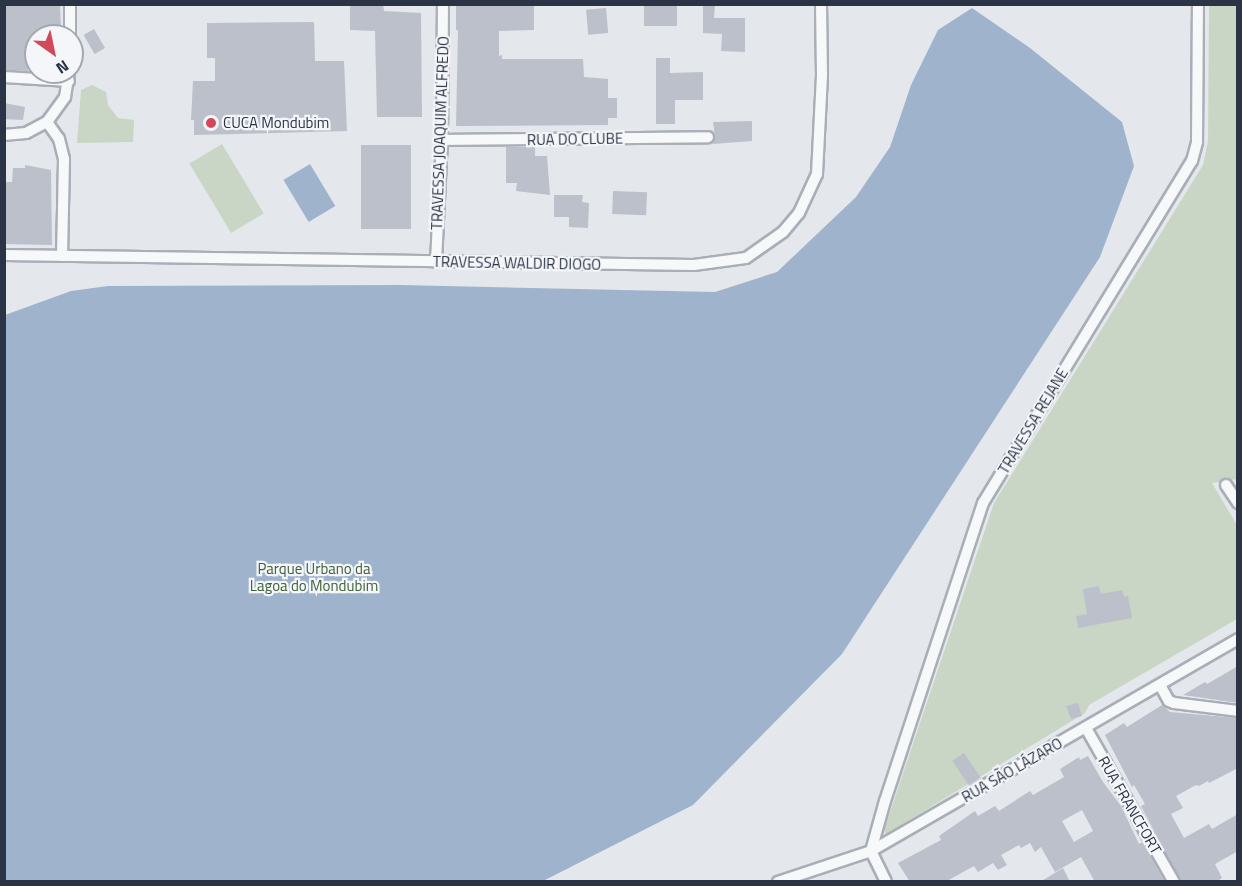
<!DOCTYPE html>
<html>
<head>
<meta charset="utf-8">
<style>
	body { margin:0 }
	#map { position:relative; width:1242px; height:886px; overflow:hidden; background:#e4e7ec; font-family:"Titillium Web",sans-serif }
	div>[style] { position:absolute }
	[style*='--x'] { left:calc(var(--x)*1px); top:calc(var(--y)*1px); width:calc(var(--w)*1px); rotate:calc(var(--a)*1deg) }
	.green>* { inset:0; background:#c9d6c5; transform-origin:0 0 }
	.water>* { inset:0; background:#9fb4cc; transform-origin:0 0 }
	.building>* { inset:0; background:#bbc0ca; transform-origin:0 0 }
	.roads { filter:drop-shadow(2px 0 #a9aeb7) drop-shadow(-2px 0 #a9aeb7) drop-shadow(0 2px #a9aeb7) drop-shadow(0 -2px #a9aeb7) }
	.minor>* { height:10px; margin:-5px; padding:0 5px; transform-origin:5px; border-radius:5px; background:#f7f8fa }
	.dots>* { width:16px; height:16px; translate:-50% -50%; box-sizing:border-box; border:3px solid #f4f6f9; border-radius:50% }
	span { translate:-50% -50%; white-space:nowrap; text-align:center; line-height:1.15; -webkit-text-stroke:4.5px #f4f6f9; paint-order:stroke }
	.poi-label { font-size:15px; color:#2b3445 }
	.left { translate:0 -50%; text-align:left }
	.street-label { font-size:15px; color:#2b3445 }
	.park-label { font-size:15px; color:#3f6138 }
	.frame { position:absolute; inset:0; border:6px solid #2b3445; pointer-events:none }
	.north { position:absolute; left:24px; top:24px; width:60px; height:60px; box-sizing:border-box; background:#f4f6f9; border:2px solid #a4a8b1; border-radius:50%; rotate:147deg; font-size:16px; font-weight:700; line-height:24px; text-align:center; color:#2b3445 }
	.north::after { content:''; display:block; margin:auto; width:21px; height:27px; background:#d1495b; clip-path:polygon(50% 0,100% 100%,50% 72%,0 100%) }
</style>
</head>
<body>
<div id="map">
	<div class="green">
		<i style="clip-path:polygon(1209px 5px,1237px 5px,1237px 479px,1212px 483px,1237px 525px,1237px 619px,1089px 705px,1085px 713px,886px 834px,884px 830px,994px 503px,1203px 165px,1208px 141px)"></i>
		<i style="clip-path:polygon(92px 85px,106px 92px,108px 105px,118px 118px,134px 120px,133px 142px,77px 143px,81px 90px)"></i>
		<i style="left:222px;top:144px;width:81px;height:38px;rotate:59deg"></i>
	</div>
	<div class="water">
		<i style="clip-path:polygon(972px 8px,1030px 48px,1122px 122px,1134px 166px,1100px 257px,842px 654px,693px 805px,543px 881px,5px 881px,5px 315px,71px 291px,108px 286px,401px 285px,715px 292px,777px 272px,856px 197px,890px 147px,911px 85px,938px 30px)"></i>
		<i style="left:310px;top:164px;width:49px;height:31px;rotate:59deg"></i>
	</div>
	<div class="building">
		<i style="clip-path:polygon(4px 4px,60px 4px,61px 31px,53px 32px,53px 36px,28px 39px,28px 71px,4px 70px)"></i>
		<i style="clip-path:polygon(350px 4px,383px 4px,384px 11px,421px 13px,422px 117px,377px 117px,375px 31px,350px 30px)"></i>
		<i style="clip-path:polygon(456px 4px,534px 4px,534px 30px,499px 31px,499px 56px,502px 55px,502px 59px,583px 59px,584px 77px,608px 79px,608px 98px,617px 98px,617px 118px,608px 118px,608px 125px,456px 126px,458px 30px,456px 30px)"></i>
		<i style="left:644px;top:4px;width:33px;height:22px"></i>
		<i style="clip-path:polygon(703px 4px,715px 4px,714px 18px,745px 18px,745px 52px,721px 51px,722px 34px,703px 33px)"></i>
		<i style="left:606px;top:8px;width:25px;height:20px;rotate:85deg"></i>
		<i style="clip-path:polygon(314px 22px,315px 61px,344px 61px,347px 131px,194px 135px,194px 120px,191px 120px,193px 81px,215px 81px,215px 58px,207px 58px,207px 23px)"></i>
		<i style="left:94px;top:29px;width:22px;height:12px;rotate:60deg"></i>
		<i style="clip-path:polygon(656px 58px,670px 58px,670px 73px,703px 72px,703px 100px,675px 100px,675px 124px,656px 124px)"></i>
		<i style="clip-path:polygon(4px 103px,25px 107px,23px 120px,4px 119px)"></i>
		<i style="clip-path:polygon(752px 121px,752px 141px,713px 144px,715px 136px,713px 122px)"></i>
		<i style="left:361px;top:145px;width:50px;height:84px"></i>
		<i style="clip-path:polygon(506px 147px,535px 147px,535px 156px,547px 156px,550px 195px,516px 191px,517px 183px,506px 183px)"></i>
		<i style="clip-path:polygon(25px 165px,51px 170px,52px 245px,4px 244px,4px 182px,12px 182px,13px 168px,25px 168px)"></i>
		<i style="left:613px;top:191px;width:34px;height:23px;rotate:2deg"></i>
		<i style="clip-path:polygon(554px 195px,583px 195px,582px 202px,589px 203px,588px 228px,569px 227px,569px 217px,554px 217px)"></i>
		<i style="clip-path:polygon(1099px 586px,1101px 594px,1122px 590px,1124px 597px,1128px 596px,1132px 618px,1078px 628px,1076px 616px,1087px 614px,1083px 589px)"></i>
		<i style="clip-path:polygon(1238px 666px,1238px 703px,1183px 695px,1205px 682px,1207px 684px)"></i>
		<i style="clip-path:polygon(1078px 703px,1082px 716px,1071px 719px,1066px 706px)"></i>
		<i style="clip-path:polygon(1162px 705px,1170px 712px,1238px 718px,1238px 768px,1209px 783px,1208px 781px,1199px 786px,1196px 785px,1176px 796px,1183px 808px,1171px 814px,1184px 838px,1209px 824px,1212px 829px,1238px 814px,1238px 851px,1215px 864px,1222px 878px,1216px 882px,1181px 882px,1141px 806px,1145px 804px,1134px 785px,1132px 787px,1105px 735px,1124px 723px,1127px 727px)"></i>
		<i style="left:964px;top:753px;width:30px;height:14px;rotate:56deg"></i>
		<i style="clip-path:polygon(evenodd,1088px 756px,1103px 782px,1121px 806px,1139px 844px,1142px 842px,1165px 882px,1095px 882px,1081px 857px,1055px 872px,1041px 847px,1035px 852px,1030px 843px,1021px 848px,1019px 845px,1001px 855px,1007px 865px,998px 870px,993px 863px,978px 872px,974px 866px,945px 882px,910px 882px,898px 863px,941px 840px,939px 836px,975px 811px,978px 816px,995px 806px,999px 811px,1030px 791px,1033px 795px,1064px 777px,1060px 769px,1079px 757px,1080px 760px,1088px 756px,1082px 810px,1093px 831px,1074px 842px,1062px 821px,1082px 810px)"></i>
		<i style="clip-path:polygon(1063px 868px,1070px 882px,1040px 882px)"></i>
	</div>
	<div class="roads">
		<div class="minor">
			<i style="--x:70;--y:36;--w:32;--a:-90"></i>
			<i style="--x:4;--y:77;--w:65;--a:3.5"></i>
			<i style="--x:4;--y:135;--w:22;--a:-5"></i>
			<i style="--x:26;--y:133;--w:24;--a:-28"></i>
			<i style="--x:442;--y:140;--w:266;--a:-0.6"></i>
			<i style="--x:4;--y:255;--w:690;--a:0.83"></i>
			<i style="--x:694;--y:265;--w:52;--a:-7.7"></i>
			<i style="--x:746;--y:258;--w:45;--a:-35.1"></i>
			<i style="--x:783;--y:232;--w:25;--a:-50"></i>
			<i style="--x:799;--y:213;--w:43;--a:-65.2"></i>
			<i style="--x:817;--y:174;--w:99;--a:-87.1"></i>
			<i style="--x:822;--y:75;--w:71;--a:-90.8"></i>
			<i style="--x:62;--y:256;--w:97;--a:-88.8"></i>
			<i style="--x:64;--y:159;--w:21;--a:-104"></i>
			<i style="--x:59;--y:139;--w:21;--a:-125"></i>
			<i style="--x:47;--y:122;--w:31;--a:-54"></i>
			<i style="--x:65;--y:97;--w:25;--a:-81"></i>
			<i style="--x:436;--y:262;--w:122;--a:-87.2"></i>
			<i style="--x:442;--y:140;--w:136;--a:-89.6"></i>
			<i style="--x:1226;--y:485;--w:22;--a:56"></i>
			<i style="--x:1160;--y:685;--w:18;--a:61"></i>
			<i style="--x:1169;--y:701;--w:5;--a:22"></i>
			<i style="--x:1174;--y:703;--w:64;--a:7.1"></i>
			<i style="--x:1086;--y:728;--w:177;--a:60.3"></i>
			<i style="--x:871;--y:851;--w:52;--a:-74.4"></i>
			<i style="--x:885;--y:801;--w:314;--a:-71.8"></i>
			<i style="--x:983;--y:503;--w:401;--a:-58.6"></i>
			<i style="--x:1192;--y:161;--w:20;--a:-75"></i>
			<i style="--x:1197;--y:142;--w:138;--a:-89.6"></i>
			<i style="--x:871;--y:851;--w:34;--a:64"></i>
			<i style="--x:778;--y:882;--w:98;--a:-18.4"></i>
			<i style="--x:871;--y:851;--w:424;--a:-30"></i>
		</div>
	</div>
	<div class="dots">
		<i style="left:211px;top:123px;background:#d1495b"></i>
	</div>
	<div class="poi-label">
		<span class="left" style="left:223px;top:123px">CUCA Mondubim</span>
	</div>
	<div class="street-label">
		<span style="left:440px;top:133px;rotate:-88deg">TRAVESSA JOAQUIM ALFREDO</span>
		<span style="left:575px;top:139px;rotate:-1deg">RUA DO CLUBE</span>
		<span style="left:517px;top:263px;rotate:1deg">TRAVESSA WALDIR DIOGO</span>
		<span style="left:1033px;top:421px;rotate:-59deg">TRAVESSA REJANE</span>
		<span style="left:1012px;top:770px;rotate:-30deg">RUA SÃO LÁZARO</span>
		<span style="left:1130px;top:805px;rotate:60deg">RUA FRANCFORT</span>
	</div>
	<div class="park-label">
		<span style="left:314px;top:577px">Parque Urbano da<br>Lagoa do Mondubim</span>
	</div>
	<div class="frame"></div>
	<div class="north">N</div>
</div>
</body>
</html>
